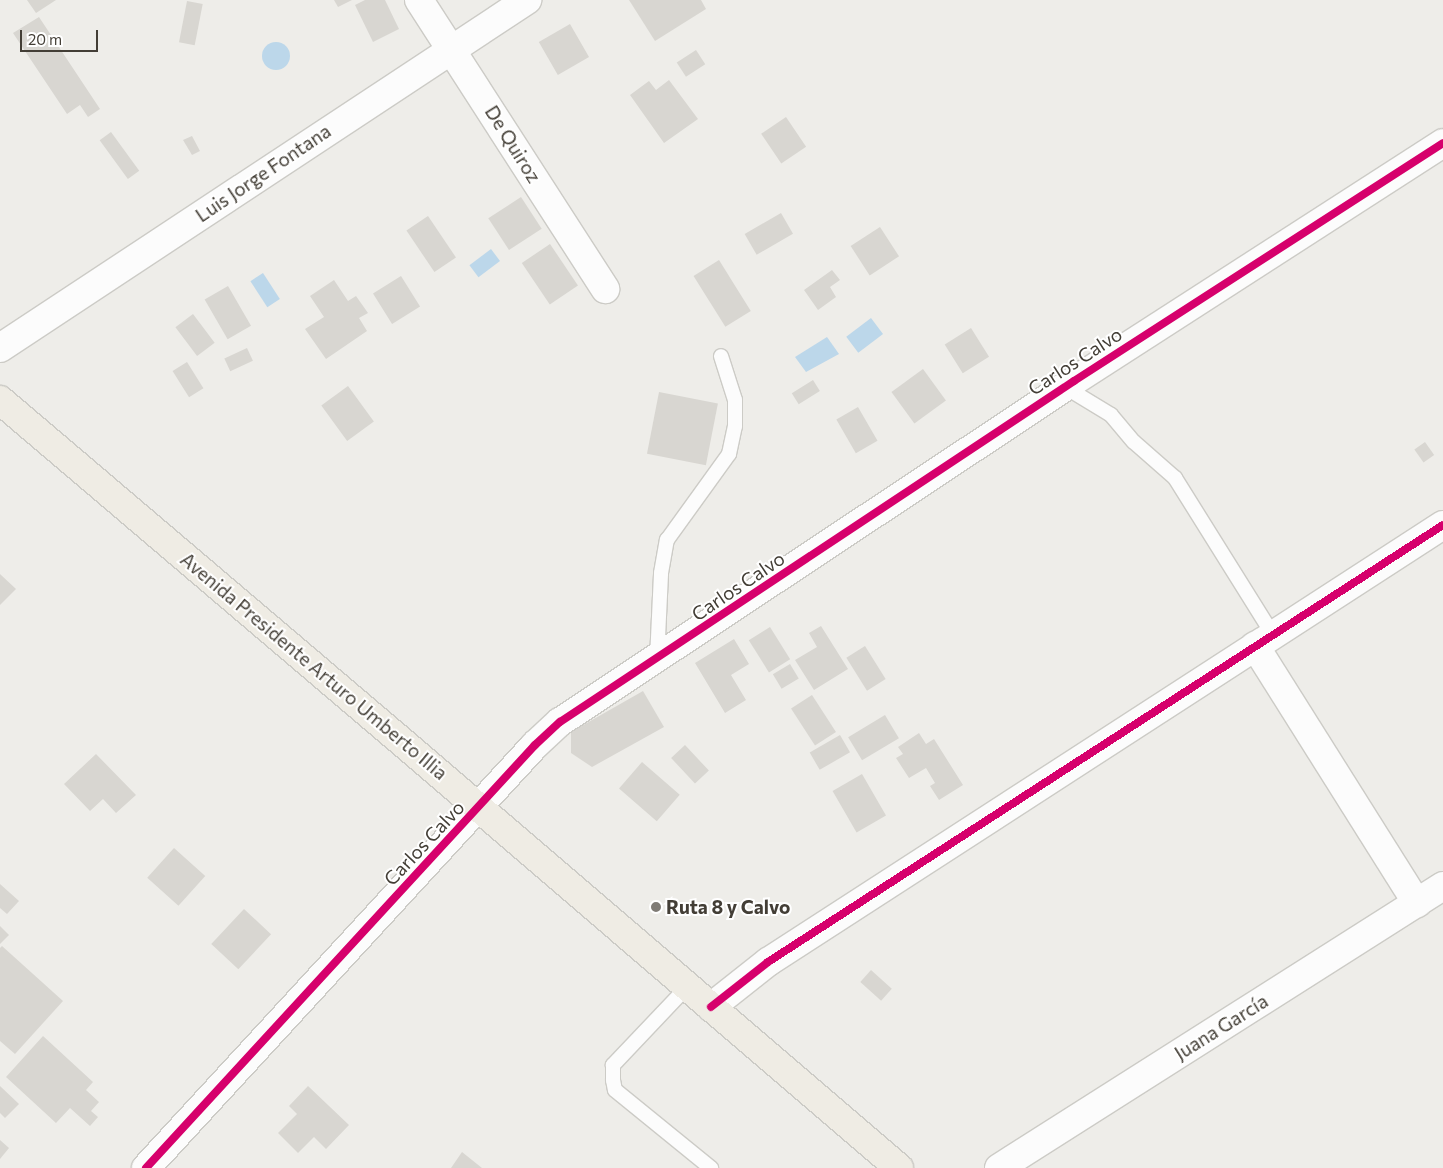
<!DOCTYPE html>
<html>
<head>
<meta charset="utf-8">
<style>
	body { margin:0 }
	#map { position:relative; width:1443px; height:1168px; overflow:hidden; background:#eeede9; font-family:Commissioner,sans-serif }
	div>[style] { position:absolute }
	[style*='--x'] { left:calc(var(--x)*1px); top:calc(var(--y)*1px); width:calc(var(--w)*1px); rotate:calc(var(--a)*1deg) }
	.water>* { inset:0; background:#bcd7ea; transform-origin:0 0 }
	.round { border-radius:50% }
	.building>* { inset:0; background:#d8d6d1; transform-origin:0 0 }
	.roads { filter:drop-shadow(1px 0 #cccbc6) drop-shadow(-1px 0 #cccbc6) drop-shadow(0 1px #cccbc6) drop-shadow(0 -1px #cccbc6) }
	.service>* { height:14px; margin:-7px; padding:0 7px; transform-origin:7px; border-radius:7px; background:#fcfcfc }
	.minor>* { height:28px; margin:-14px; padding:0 14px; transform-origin:14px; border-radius:14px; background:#fcfcfc }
	.primary>* { height:28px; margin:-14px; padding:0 14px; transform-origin:14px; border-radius:14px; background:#efece4 }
	.cycleway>* { height:8px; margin:-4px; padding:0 4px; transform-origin:4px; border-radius:4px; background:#d6006c }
	.dots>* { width:14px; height:14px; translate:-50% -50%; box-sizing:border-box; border:2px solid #fff; border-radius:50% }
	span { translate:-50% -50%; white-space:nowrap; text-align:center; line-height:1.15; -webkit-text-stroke:4px #fff; paint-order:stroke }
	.street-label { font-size:19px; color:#433e36 }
	.poi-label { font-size:19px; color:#433e36; font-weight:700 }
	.left { translate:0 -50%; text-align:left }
	.scale { position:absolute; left:20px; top:30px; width:78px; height:22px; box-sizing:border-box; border:2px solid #433e36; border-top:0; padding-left:6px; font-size:15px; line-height:18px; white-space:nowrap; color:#433e36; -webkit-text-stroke:4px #fff; paint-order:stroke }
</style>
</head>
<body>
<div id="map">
	<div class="water">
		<i class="round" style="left:262px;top:42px;width:28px;height:28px"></i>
		<i style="left:491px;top:249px;width:15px;height:27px;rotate:53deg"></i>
		<i style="left:263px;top:273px;width:31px;height:15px;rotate:57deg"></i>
		<i style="left:871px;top:318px;width:20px;height:31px;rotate:53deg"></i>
		<i style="clip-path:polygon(827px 337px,839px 354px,806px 372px,795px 357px)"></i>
	</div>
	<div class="building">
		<i style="clip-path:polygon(27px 0,56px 0,36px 13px)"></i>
		<i style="clip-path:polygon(334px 0,352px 0,338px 7px)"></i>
		<i style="clip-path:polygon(365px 0,385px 0,399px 29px,373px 42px,355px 5px)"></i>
		<i style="clip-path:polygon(629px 0,701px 0,706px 9px,655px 41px)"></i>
		<i style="left:187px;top:1px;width:16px;height:42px;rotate:11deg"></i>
		<i style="clip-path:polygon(39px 17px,100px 109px,88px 117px,80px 105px,67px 114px,13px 33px)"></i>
		<i style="left:570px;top:24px;width:38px;height:36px;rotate:60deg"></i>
		<i style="left:696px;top:50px;width:17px;height:23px;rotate:57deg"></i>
		<i style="clip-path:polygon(669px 80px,698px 119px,664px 143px,630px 95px,649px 81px,656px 90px)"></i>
		<i style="left:786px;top:117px;width:36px;height:30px;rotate:56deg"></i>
		<i style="left:111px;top:132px;width:48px;height:14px;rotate:54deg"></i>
		<i style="clip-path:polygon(192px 136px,200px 151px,192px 155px,183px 140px)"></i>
		<i style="left:521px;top:197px;width:38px;height:39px;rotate:57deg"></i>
		<i style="left:781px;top:213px;width:24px;height:42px;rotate:60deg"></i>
		<i style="left:428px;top:216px;width:50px;height:26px;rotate:56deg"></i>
		<i style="left:880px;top:227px;width:35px;height:35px;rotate:57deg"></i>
		<i style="left:550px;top:244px;width:50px;height:34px;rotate:56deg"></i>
		<i style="left:719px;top:260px;width:60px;height:30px;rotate:58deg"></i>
		<i style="clip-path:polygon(832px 270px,840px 280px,830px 287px,836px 297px,818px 310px,804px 290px)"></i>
		<i style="left:401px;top:276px;width:36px;height:33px;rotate:58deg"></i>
		<i style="clip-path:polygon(334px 280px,348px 301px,356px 296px,368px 313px,359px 318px,367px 331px,326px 359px,305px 329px,324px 317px,310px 296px)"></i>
		<i style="left:228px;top:286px;width:46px;height:27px;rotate:60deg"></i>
		<i style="left:193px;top:314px;width:36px;height:22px;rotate:53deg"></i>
		<i style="left:971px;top:328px;width:34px;height:31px;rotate:58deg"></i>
		<i style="left:247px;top:348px;width:14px;height:25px;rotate:65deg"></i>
		<i style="left:187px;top:362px;width:31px;height:17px;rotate:58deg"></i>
		<i style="left:923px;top:369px;width:39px;height:39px;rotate:54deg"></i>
		<i style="left:813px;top:380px;width:13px;height:25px;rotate:58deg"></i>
		<i style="left:348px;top:386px;width:44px;height:33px;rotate:54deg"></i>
		<i style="left:659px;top:392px;width:60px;height:63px;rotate:11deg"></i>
		<i style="left:858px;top:407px;width:39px;height:25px;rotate:60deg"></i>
		<i style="left:1425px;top:442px;width:16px;height:13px;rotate:55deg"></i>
		<i style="clip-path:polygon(0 574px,16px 589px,0 605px)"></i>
		<i style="clip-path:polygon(821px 626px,848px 669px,814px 690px,795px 660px,817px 647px,809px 633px)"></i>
		<i style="left:770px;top:627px;width:38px;height:25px;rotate:58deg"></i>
		<i style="clip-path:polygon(734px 639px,749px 664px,731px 675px,746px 700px,725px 713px,695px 663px)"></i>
		<i style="left:865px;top:646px;width:39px;height:22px;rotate:58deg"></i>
		<i style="left:790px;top:664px;width:17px;height:20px;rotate:59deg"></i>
		<i style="clip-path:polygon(643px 691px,664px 727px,592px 767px,571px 753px,571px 732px)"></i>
		<i style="left:812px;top:695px;width:44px;height:25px;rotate:57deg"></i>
		<i style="left:885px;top:715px;width:27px;height:43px;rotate:59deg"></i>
		<i style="clip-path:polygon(919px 733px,926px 744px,934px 739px,963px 785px,939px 800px,930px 786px,935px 783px,926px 768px,909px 778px,896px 758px,903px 754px,898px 747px)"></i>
		<i style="left:840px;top:735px;width:20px;height:35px;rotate:60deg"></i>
		<i style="left:685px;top:745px;width:35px;height:19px;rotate:47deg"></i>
		<i style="clip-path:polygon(96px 754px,136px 795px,116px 813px,103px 799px,90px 811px,64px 784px)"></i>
		<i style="left:642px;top:762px;width:50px;height:35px;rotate:41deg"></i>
		<i style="left:862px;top:774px;width:48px;height:34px;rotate:60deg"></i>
		<i style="left:174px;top:848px;width:42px;height:40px;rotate:42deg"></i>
		<i style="clip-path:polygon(0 884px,19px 901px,7px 914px,0 908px)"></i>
		<i style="left:244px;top:909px;width:37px;height:48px;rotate:43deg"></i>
		<i style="clip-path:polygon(0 926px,9px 935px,0 944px)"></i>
		<i style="clip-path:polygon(2px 946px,63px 1001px,15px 1054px,0 1041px,0 948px)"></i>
		<i style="left:871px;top:970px;width:28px;height:16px;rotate:42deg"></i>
		<i style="clip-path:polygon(43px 1036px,93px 1082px,86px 1090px,99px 1102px,91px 1111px,98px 1117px,90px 1126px,70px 1108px,56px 1123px,6px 1077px)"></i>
		<i style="clip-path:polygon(0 1086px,19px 1104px,5px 1118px,0 1113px)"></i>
		<i style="clip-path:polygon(308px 1086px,349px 1125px,326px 1149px,314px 1137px,298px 1153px,278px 1133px,297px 1114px,289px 1106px)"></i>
		<i style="clip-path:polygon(0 1140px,9px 1148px,0 1159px)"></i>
		<i style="clip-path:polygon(462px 1152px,482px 1168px,451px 1168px)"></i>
	</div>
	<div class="roads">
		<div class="service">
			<i style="--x:1065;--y:387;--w:54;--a:31.3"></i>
			<i style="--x:1111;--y:415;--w:35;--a:50"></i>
			<i style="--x:1134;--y:442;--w:55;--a:41.3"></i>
			<i style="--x:1175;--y:478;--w:185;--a:58"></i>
			<i style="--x:657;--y:659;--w:86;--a:-87.3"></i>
			<i style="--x:661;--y:573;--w:34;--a:-80"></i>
			<i style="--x:667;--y:540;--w:106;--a:-54.2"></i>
			<i style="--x:729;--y:454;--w:29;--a:-78"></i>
			<i style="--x:735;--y:426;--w:26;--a:-90"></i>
			<i style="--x:735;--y:400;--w:46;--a:-107.7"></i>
			<i style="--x:687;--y:987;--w:108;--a:133.5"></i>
			<i style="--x:613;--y:1065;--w:15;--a:90"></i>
			<i style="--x:613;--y:1080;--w:10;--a:79"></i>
			<i style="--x:615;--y:1090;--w:124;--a:39.1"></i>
		</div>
		<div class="minor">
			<i style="--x:419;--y:0;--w:344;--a:57.2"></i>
			<i style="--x:0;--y:348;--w:632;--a:-33.44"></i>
			<i style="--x:1255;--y:646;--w:304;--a:57.8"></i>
			<i style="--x:711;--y:1007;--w:73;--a:-38.3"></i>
			<i style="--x:768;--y:962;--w:804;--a:-32.92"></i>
			<i style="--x:146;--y:1168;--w:575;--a:-47.4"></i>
			<i style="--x:535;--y:745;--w:34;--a:-43"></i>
			<i style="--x:560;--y:722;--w:617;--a:-33.56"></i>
			<i style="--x:1074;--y:381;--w:439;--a:-32.8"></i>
			<i style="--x:999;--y:1168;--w:526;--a:-32.42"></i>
		</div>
		<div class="primary">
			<i style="--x:0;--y:400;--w:526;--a:40.38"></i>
			<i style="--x:401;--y:741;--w:656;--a:40.61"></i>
		</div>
	</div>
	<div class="cycleway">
		<i style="--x:711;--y:1007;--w:73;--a:-38.3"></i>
		<i style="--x:768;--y:962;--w:804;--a:-32.92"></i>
		<i style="--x:146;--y:1168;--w:575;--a:-47.4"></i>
		<i style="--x:535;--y:745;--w:34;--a:-43"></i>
		<i style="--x:560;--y:722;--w:617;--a:-33.56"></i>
		<i style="--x:1074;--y:381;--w:439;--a:-32.8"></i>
	</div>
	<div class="dots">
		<i style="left:656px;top:907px;background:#7f7b75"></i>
	</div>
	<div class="street-label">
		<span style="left:513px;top:144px;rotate:58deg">De Quiroz</span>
		<span style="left:263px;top:173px;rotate:-34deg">Luis Jorge Fontana</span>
		<span style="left:1075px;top:361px;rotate:-33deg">Carlos Calvo</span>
		<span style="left:738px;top:586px;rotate:-34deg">Carlos Calvo</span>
		<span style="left:314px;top:666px;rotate:40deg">Avenida Presidente Arturo Umberto Illia</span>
		<span style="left:424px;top:843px;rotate:-47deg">Carlos Calvo</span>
		<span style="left:1221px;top:1027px;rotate:-32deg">Juana García</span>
	</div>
	<div class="poi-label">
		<span class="left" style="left:666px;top:907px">Ruta 8 y Calvo</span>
	</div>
	<div class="scale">20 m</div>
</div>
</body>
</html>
